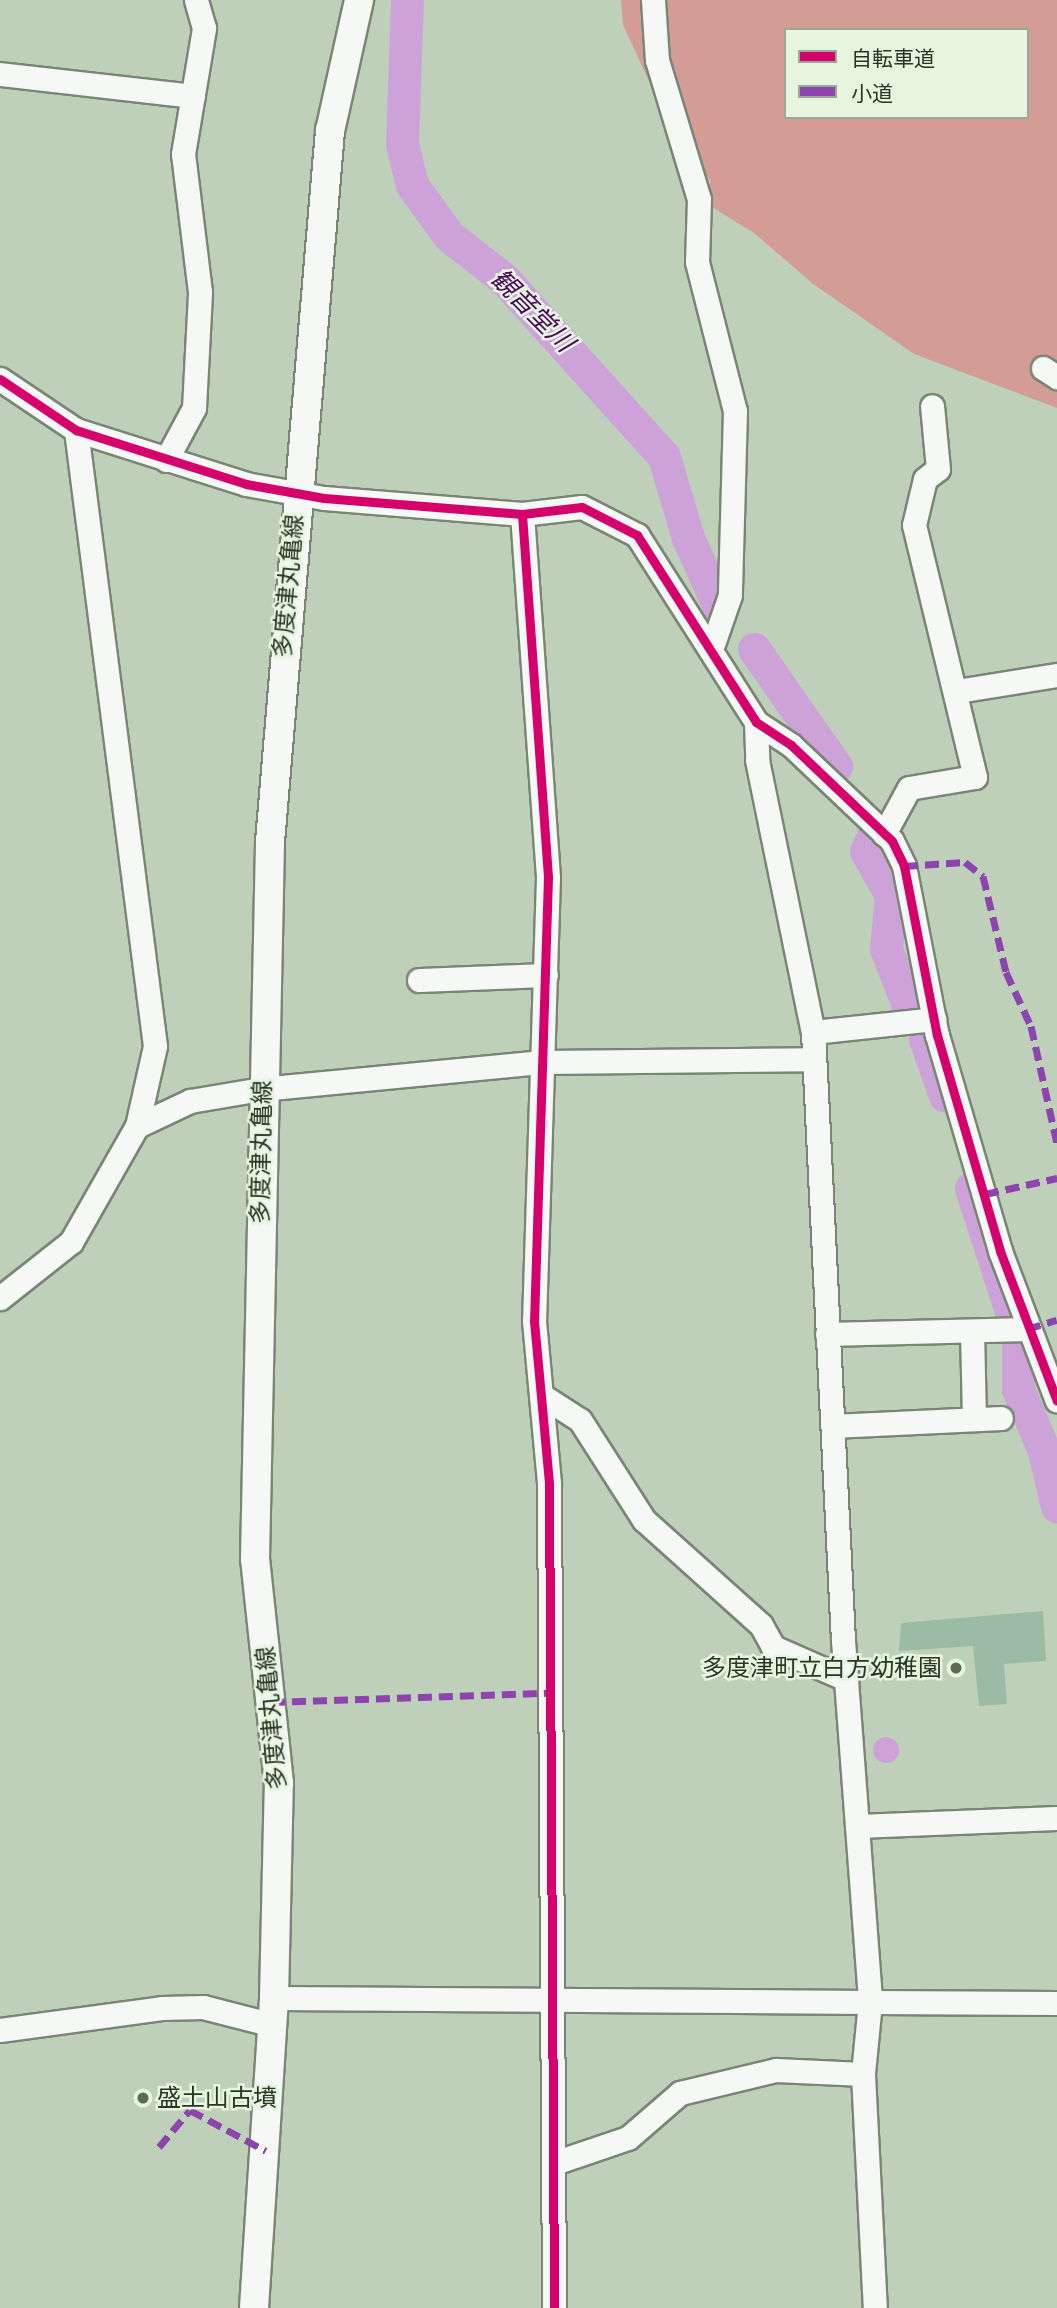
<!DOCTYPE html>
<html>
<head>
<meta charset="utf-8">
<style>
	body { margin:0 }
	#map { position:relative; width:1057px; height:2308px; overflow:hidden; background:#bfd0ba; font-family:Cabin,"Noto Sans JP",sans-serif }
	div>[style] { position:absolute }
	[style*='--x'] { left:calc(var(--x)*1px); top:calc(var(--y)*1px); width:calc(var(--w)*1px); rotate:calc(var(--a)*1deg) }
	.forest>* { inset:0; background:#d39d96 }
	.water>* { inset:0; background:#cca2d9 }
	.round { border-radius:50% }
	.river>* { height:33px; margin:-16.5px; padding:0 16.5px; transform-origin:16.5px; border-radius:16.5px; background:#cca2d9 }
	.building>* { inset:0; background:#9cbba5 }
	.roads { filter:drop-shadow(2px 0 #798575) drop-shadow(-2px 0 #798575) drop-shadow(0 2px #798575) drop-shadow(0 -2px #798575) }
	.minor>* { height:23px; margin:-11.5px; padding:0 11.5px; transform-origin:11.5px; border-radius:11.5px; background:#f5f8f5 }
	.major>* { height:28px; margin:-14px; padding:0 14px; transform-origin:14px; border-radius:14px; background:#f5f8f5 }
	.quiet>* { height:7px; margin-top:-3.5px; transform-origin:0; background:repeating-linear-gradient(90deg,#8e44ad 0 14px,transparent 0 21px) }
	.cycleway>* { height:9px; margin:-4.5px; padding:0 4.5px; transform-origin:4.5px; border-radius:4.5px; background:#d6006c }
	.dots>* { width:19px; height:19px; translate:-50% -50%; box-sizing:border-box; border:4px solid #e5f5e0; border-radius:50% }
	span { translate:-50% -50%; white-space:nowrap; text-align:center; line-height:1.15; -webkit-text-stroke:5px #e5f5e0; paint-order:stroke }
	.street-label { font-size:24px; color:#293525 }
	.poi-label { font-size:24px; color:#293525 }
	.right { translate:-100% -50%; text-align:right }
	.left { translate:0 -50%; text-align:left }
	.water-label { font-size:26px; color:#490859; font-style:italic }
	.legend { position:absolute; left:784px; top:28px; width:245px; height:91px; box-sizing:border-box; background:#e5f5e0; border:2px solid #9aa895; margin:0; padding:9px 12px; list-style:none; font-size:21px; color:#293525 }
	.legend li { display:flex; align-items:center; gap:14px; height:35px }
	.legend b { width:35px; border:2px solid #9aa895 }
</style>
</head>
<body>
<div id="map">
	<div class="forest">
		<i style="clip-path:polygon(evenodd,621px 0,1057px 0,1057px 408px,914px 354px,812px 283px,754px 233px,699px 199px,711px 182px,659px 103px,623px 25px,621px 0,786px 30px,1027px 30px,1027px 117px,786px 117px,786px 30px)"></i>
	</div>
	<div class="water">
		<i class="round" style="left:873px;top:1737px;width:26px;height:26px"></i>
	</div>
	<div class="river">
		<i style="--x:407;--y:0;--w:144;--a:92"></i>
		<i style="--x:402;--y:144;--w:42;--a:76.3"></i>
		<i style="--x:412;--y:185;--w:63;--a:54"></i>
		<i style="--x:449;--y:236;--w:70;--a:38"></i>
		<i style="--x:504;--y:279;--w:239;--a:48"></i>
		<i style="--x:664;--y:457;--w:84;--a:73.5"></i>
		<i style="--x:688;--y:538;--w:80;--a:65.7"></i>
		<i style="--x:754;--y:649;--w:143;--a:55"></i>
		<i style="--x:876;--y:829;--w:24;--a:114"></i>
		<i style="--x:866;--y:851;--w:51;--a:60.4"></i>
		<i style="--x:891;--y:895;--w:54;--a:95.3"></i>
		<i style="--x:886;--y:949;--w:66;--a:68.5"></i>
		<i style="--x:925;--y:1039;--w:60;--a:70.7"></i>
		<i style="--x:971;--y:1188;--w:127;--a:72.1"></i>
		<i style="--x:1018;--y:1344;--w:45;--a:90"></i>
		<i style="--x:1018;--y:1389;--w:67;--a:67.2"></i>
		<i style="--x:1044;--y:1451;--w:57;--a:76.9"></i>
	</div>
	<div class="building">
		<i style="clip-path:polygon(1043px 1611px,1046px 1661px,1004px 1664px,1007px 1704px,979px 1706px,973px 1646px,899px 1651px,901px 1623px)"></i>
	</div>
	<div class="roads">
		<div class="minor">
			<i style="--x:653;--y:0;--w:60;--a:86.2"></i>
			<i style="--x:657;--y:60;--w:145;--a:73.2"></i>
			<i style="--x:699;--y:199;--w:63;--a:91.8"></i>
			<i style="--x:697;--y:262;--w:154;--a:75.7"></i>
			<i style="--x:735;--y:411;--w:184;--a:91.6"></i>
			<i style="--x:730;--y:595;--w:58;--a:109.1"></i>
			<i style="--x:0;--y:74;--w:194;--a:6.5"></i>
			<i style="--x:1043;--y:368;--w:17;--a:33"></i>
			<i style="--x:0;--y:379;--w:92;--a:33.9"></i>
			<i style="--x:76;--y:430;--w:178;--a:17.6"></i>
			<i style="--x:246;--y:484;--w:79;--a:10.2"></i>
			<i style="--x:324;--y:498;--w:199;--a:4.6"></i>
			<i style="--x:522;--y:514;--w:60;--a:-6.7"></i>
			<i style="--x:582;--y:507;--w:62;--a:27"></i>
			<i style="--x:637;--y:535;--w:222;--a:57.5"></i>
			<i style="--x:756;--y:722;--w:42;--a:33.3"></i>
			<i style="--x:791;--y:745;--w:139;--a:43.5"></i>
			<i style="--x:892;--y:841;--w:28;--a:64"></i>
			<i style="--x:904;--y:866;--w:172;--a:79"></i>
			<i style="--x:937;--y:1035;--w:225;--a:73.7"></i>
			<i style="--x:1000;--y:1251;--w:160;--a:69.2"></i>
			<i style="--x:166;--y:460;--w:59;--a:-61.7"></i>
			<i style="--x:194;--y:408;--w:116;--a:-87"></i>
			<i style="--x:200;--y:292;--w:139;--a:-97"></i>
			<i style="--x:183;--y:154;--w:128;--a:-80.5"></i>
			<i style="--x:204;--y:28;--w:29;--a:-106"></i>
			<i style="--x:522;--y:514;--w:364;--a:85.9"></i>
			<i style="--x:548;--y:877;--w:444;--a:91.8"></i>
			<i style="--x:534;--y:1321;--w:164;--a:84.7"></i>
			<i style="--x:549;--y:1484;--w:824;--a:89.65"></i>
			<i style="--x:957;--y:691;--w:101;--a:-9.1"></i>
			<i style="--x:756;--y:722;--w:38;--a:88"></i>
			<i style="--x:757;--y:760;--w:278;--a:78.4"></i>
			<i style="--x:813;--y:1032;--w:609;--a:87.18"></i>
			<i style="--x:843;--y:1640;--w:363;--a:85.7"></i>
			<i style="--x:870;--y:2002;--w:187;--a:0.3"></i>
			<i style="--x:884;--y:834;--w:52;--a:-61.5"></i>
			<i style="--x:909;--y:788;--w:67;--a:-9.5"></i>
			<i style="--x:975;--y:777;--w:259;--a:-103.6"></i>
			<i style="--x:914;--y:525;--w:47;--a:-76.6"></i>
			<i style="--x:925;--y:479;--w:16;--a:-38"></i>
			<i style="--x:938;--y:469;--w:63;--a:-95.4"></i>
			<i style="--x:419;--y:980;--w:127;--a:-2.3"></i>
			<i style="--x:813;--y:1032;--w:122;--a:-6.1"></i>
			<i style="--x:137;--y:1126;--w:59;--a:-25.3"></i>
			<i style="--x:190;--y:1101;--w:72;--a:-9.6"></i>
			<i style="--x:261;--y:1089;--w:283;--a:-5.5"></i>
			<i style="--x:543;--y:1062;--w:269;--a:-0.6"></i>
			<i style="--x:0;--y:1298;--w:90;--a:-38.3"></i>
			<i style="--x:71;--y:1242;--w:133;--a:-60.4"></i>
			<i style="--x:137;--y:1126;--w:82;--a:-77.3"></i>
			<i style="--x:155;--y:1046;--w:621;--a:-97.31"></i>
			<i style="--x:972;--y:1331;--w:88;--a:88.7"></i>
			<i style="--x:827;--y:1334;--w:200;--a:-1.4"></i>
			<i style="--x:541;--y:1395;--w:46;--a:32.7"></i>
			<i style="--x:580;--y:1420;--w:119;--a:57.4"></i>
			<i style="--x:644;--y:1520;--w:157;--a:41.9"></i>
			<i style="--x:761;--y:1625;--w:25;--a:61"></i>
			<i style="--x:773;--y:1647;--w:80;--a:23.7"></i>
			<i style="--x:833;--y:1426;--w:168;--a:-2.7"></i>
			<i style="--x:857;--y:1826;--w:200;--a:-2.3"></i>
			<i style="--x:274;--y:1998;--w:596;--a:0.38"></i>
			<i style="--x:870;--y:2002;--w:72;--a:95.6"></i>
			<i style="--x:863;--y:2074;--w:234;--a:87.1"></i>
			<i style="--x:0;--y:2030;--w:163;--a:-7.7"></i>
			<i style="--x:162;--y:2008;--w:41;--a:-1.4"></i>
			<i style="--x:203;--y:2007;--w:72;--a:14.4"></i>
			<i style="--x:557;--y:2162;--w:75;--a:-18.7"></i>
			<i style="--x:628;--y:2138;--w:69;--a:-40.9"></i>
			<i style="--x:680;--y:2093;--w:99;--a:-13.5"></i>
			<i style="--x:776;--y:2070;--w:87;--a:2.6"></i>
		</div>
		<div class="major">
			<i style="--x:254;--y:2308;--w:311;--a:-86.3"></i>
			<i style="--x:274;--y:1998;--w:215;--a:-88.7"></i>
			<i style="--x:279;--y:1783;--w:225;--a:-96.1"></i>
			<i style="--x:255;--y:1559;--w:717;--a:-88.8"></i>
			<i style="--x:270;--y:842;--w:714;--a:-85.18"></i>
			<i style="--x:330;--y:131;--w:134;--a:-77.5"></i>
		</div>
	</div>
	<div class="quiet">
		<i style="--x:904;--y:866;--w:61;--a:-3.8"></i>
		<i style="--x:965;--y:862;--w:23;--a:38"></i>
		<i style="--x:983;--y:876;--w:99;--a:76.5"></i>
		<i style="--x:1006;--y:972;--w:60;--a:65.2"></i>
		<i style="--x:1031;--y:1026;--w:120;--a:77.5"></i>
		<i style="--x:985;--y:1194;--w:74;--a:-12.5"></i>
		<i style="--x:1027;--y:1329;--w:31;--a:-17"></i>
		<i style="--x:271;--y:1702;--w:278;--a:-1.9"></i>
		<i style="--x:159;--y:2147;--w:48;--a:-50"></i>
		<i style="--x:190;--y:2110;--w:86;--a:28.3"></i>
	</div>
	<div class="cycleway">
		<i style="--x:0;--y:379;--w:92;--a:33.9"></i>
		<i style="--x:76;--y:430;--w:178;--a:17.6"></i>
		<i style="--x:246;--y:484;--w:79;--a:10.2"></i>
		<i style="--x:324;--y:498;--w:199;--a:4.6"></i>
		<i style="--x:522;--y:514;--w:60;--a:-6.7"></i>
		<i style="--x:582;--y:507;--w:62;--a:27"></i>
		<i style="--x:637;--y:535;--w:222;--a:57.5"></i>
		<i style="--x:756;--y:722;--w:42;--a:33.3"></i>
		<i style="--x:791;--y:745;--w:139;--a:43.5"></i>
		<i style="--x:892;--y:841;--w:28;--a:64"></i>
		<i style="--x:904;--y:866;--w:172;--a:79"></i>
		<i style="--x:937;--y:1035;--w:225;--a:73.7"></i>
		<i style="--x:1000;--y:1251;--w:160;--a:69.2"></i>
		<i style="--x:522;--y:514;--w:364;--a:85.9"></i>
		<i style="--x:548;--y:877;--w:444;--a:91.8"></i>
		<i style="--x:534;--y:1321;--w:164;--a:84.7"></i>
		<i style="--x:549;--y:1484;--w:824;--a:89.65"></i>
	</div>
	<div class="dots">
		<i style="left:956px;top:1668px;background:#5e6b59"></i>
		<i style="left:143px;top:2098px;background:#5e6b59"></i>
	</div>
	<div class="street-label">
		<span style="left:288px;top:586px;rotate:-85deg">多度津丸亀線</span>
		<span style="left:261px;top:1152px;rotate:-89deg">多度津丸亀線</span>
		<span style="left:271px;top:1718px;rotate:-95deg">多度津丸亀線</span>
	</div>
	<div class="poi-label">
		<span class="right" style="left:942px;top:1668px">多度津町立白方幼稚園</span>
		<span class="left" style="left:157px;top:2098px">盛土山古墳</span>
	</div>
	<div class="water-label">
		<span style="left:532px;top:311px;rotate:45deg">観音堂川</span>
	</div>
	<ul class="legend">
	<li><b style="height:9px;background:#d6006c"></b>自転車道</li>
	<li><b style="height:9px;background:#8e44ad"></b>小道</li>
	</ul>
</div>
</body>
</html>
